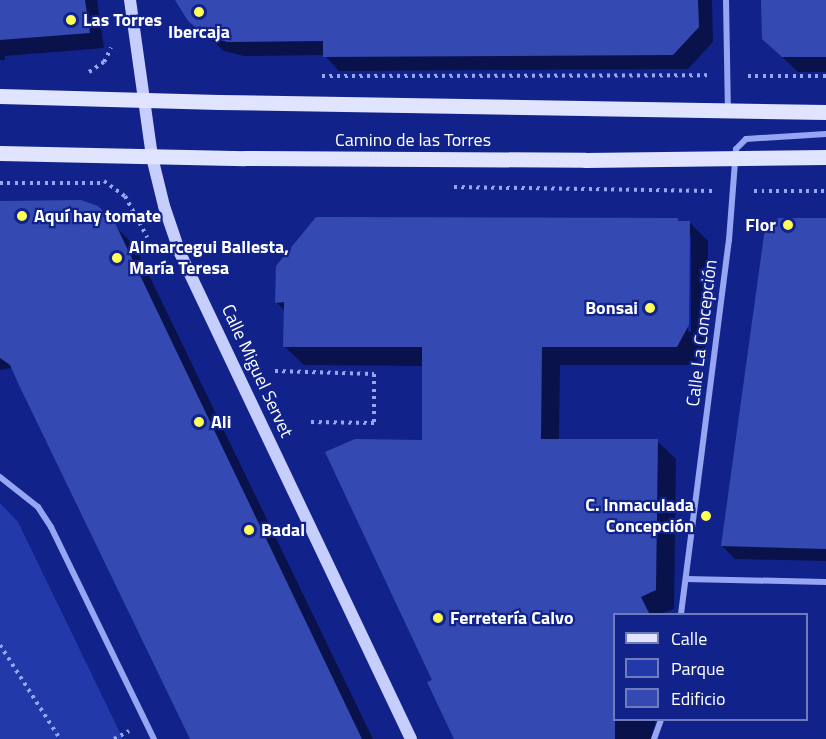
<!DOCTYPE html>
<html>
<head>
<meta charset="utf-8">
<style>
	body { margin:0 }
	#map { position:relative; width:826px; height:739px; overflow:hidden; background:#11238b; font-family:"Titillium Web",sans-serif }
	div>[style] { position:absolute }
	[style*='--x'] { left:calc(var(--x)*1px); top:calc(var(--y)*1px); width:calc(var(--w)*1px); rotate:calc(var(--a)*1deg) }
	.green>* { inset:0; background:#2239aa }
	.shadow>* { inset:0; background:#0007 }
	.building>* { inset:0; background:#3449b2 }
	.path>* { height:4px; margin-top:-2px; transform-origin:0; background:repeating-linear-gradient(90deg,#97a6f2 0 3px,transparent 0 7.5px) }
	.minor>* { height:6px; margin:-3px; padding:0 3px; transform-origin:3px; border-radius:3px; background:#97a6f2 }
	.secondary>* { height:12px; margin:-6px; padding:0 6px; transform-origin:6px; border-radius:6px; background:#c5cefc }
	.primary>* { height:15px; margin:-7.5px; padding:0 7.5px; transform-origin:7.5px; border-radius:7.5px; background:#e1e4ff }
	.dots>* { width:16px; height:16px; translate:-50% -50%; box-sizing:border-box; border:3px solid #11238b; border-radius:50% }
	span { translate:-50% -50%; white-space:nowrap; text-align:center; line-height:1.15; -webkit-text-stroke:4.5px #11238b; paint-order:stroke }
	.poi-label { font-size:18px; color:#fff; font-weight:700 }
	.left { translate:0 -50%; text-align:left }
	.right { translate:-100% -50%; text-align:right }
	.street-label { font-size:18px; color:#fff }
	.legend { position:absolute; left:613px; top:613px; width:195px; height:108px; box-sizing:border-box; background:#11238b; border:2px solid #707bb9; margin:0; padding:8px 10px; list-style:none; font-size:18px; color:#fff }
	.legend li { display:flex; align-items:center; gap:12px; height:30px }
	.legend b { width:30px; border:2px solid #707bb9 }
</style>
</head>
<body>
<div id="map">
	<div class="green">
		<i style="clip-path:polygon(0 503px,18px 522px,123px 739px,0 739px)"></i>
	</div>
	<div class="shadow">
		<i style="clip-path:polygon(0 0,97px 0,104px 48px,5px 56px,5px 60px,0 60px)"></i>
		<i style="clip-path:polygon(181px 0,712px 0,713px 42px,688px 69px,339px 71px,324px 55px,244px 56px,224px 51px,195px 26px)"></i>
		<i style="clip-path:polygon(763px 0,826px 0,826px 72px,798px 72px,779px 54px)"></i>
		<i style="clip-path:polygon(0 202px,97px 208px,135px 246px,373px 739px,191px 739px,14px 371px,11px 368px,0 370px)"></i>
		<i style="clip-path:polygon(evenodd,677px 219px,681px 223px,689px 222px,708px 241px,707px 344px,695px 365px,560px 365px,559px 440px,657px 441px,676px 459px,674px 609px,661px 614px,614px 614px,614px 720px,656px 720px,651px 739px,456px 739px,434px 680px,423px 441px,424px 366px,304px 365px,285px 347px,285px 311px,276px 302px,677px 219px,688px 236px,691px 236px,691px 332px,688px 332px,688px 236px)"></i>
		<i style="clip-path:polygon(826px 220px,826px 561px,735px 559px,722px 546px)"></i>
	</div>
	<div class="building">
		<i style="clip-path:polygon(0 0,85px 0,90px 33px,0 40px)"></i>
		<i style="clip-path:polygon(175px 0,698px 0,699px 27px,673px 55px,323px 57px,323px 41px,228px 42px,208px 37px,188px 21px)"></i>
		<i style="clip-path:polygon(761px 0,826px 0,826px 57px,782px 57px,762px 39px)"></i>
		<i style="clip-path:polygon(81px 200px,98px 206px,115px 223px,362px 739px,190px 739px,18px 383px,10px 365px,0 358px,0 201px)"></i>
		<i style="clip-path:polygon(316px 217px,678px 218px,678px 221px,690px 221px,689px 325px,677px 347px,542px 347px,541px 439px,658px 439px,656px 590px,641px 597px,650px 615px,615px 615px,615px 739px,454px 739px,427px 682px,432px 680px,325px 452px,355px 439px,422px 440px,422px 347px,283px 347px,284px 302px,275px 303px,276px 266px)"></i>
		<i style="clip-path:polygon(778px 218px,826px 218px,826px 549px,721px 546px,765px 228px)"></i>
	</div>
	<div class="path">
		<i style="--x:89;--y:72;--w:18;--a:-34"></i>
		<i style="--x:104;--y:62;--w:16;--a:-63"></i>
		<i style="--x:322;--y:76;--w:385;--a:-0.1"></i>
		<i style="--x:748;--y:76;--w:78;--a:0"></i>
		<i style="--x:104;--y:181;--w:26;--a:36"></i>
		<i style="--x:125;--y:196;--w:47;--a:61.8"></i>
		<i style="--x:0;--y:183;--w:101;--a:0"></i>
		<i style="--x:454;--y:187;--w:259;--a:0.9"></i>
		<i style="--x:754;--y:191;--w:72;--a:0"></i>
		<i style="--x:275;--y:371;--w:99;--a:1.7"></i>
		<i style="--x:374;--y:374;--w:49;--a:90"></i>
		<i style="--x:374;--y:423;--w:63;--a:-179.1"></i>
		<i style="--x:0;--y:645;--w:112;--a:57.4"></i>
		<i style="--x:114;--y:739;--w:17;--a:-28"></i>
	</div>
	<div class="minor">
		<i style="--x:726;--y:0;--w:110;--a:89"></i>
		<i style="--x:0;--y:477;--w:48;--a:38.3"></i>
		<i style="--x:38;--y:507;--w:24;--a:57"></i>
		<i style="--x:51;--y:527;--w:236;--a:64.1"></i>
		<i style="--x:686;--y:579;--w:140;--a:1.2"></i>
		<i style="--x:681;--y:614;--w:377;--a:-82.7"></i>
		<i style="--x:729;--y:240;--w:91;--a:-85.6"></i>
		<i style="--x:736;--y:149;--w:14;--a:-45"></i>
		<i style="--x:746;--y:139;--w:80;--a:-3.6"></i>
		<i style="--x:654;--y:739;--w:20;--a:-70"></i>
	</div>
	<div class="secondary">
		<i style="--x:130;--y:0;--w:159;--a:82"></i>
		<i style="--x:152;--y:157;--w:50;--a:76.2"></i>
		<i style="--x:164;--y:206;--w:50;--a:71.2"></i>
		<i style="--x:180;--y:253;--w:538;--a:64.58"></i>
	</div>
	<div class="primary">
		<i style="--x:0;--y:96;--w:219;--a:1.6"></i>
		<i style="--x:219;--y:102;--w:607;--a:0.94"></i>
		<i style="--x:0;--y:153;--w:245;--a:1.2"></i>
		<i style="--x:245;--y:158;--w:340;--a:0.3"></i>
		<i style="--x:585;--y:160;--w:241;--a:-0.7"></i>
	</div>
	<div class="dots">
		<i style="left:199px;top:12px;background:#fffe57"></i>
		<i style="left:71px;top:20px;background:#fffe57"></i>
		<i style="left:22px;top:216px;background:#fffe57"></i>
		<i style="left:788px;top:225px;background:#fffe57"></i>
		<i style="left:117px;top:258px;background:#fffe57"></i>
		<i style="left:650px;top:308px;background:#fffe57"></i>
		<i style="left:199px;top:422px;background:#fffe57"></i>
		<i style="left:706px;top:516px;background:#fffe57"></i>
		<i style="left:249px;top:530px;background:#fffe57"></i>
		<i style="left:438px;top:618px;background:#fffe57"></i>
	</div>
	<div class="poi-label">
		<span class="left" style="left:83px;top:20px">Las Torres</span>
		<span style="left:199px;top:32px">Ibercaja</span>
		<span class="left" style="left:34px;top:216px">Aquí hay tomate</span>
		<span class="right" style="left:776px;top:225px">Flor</span>
		<span class="left" style="left:129px;top:258px">Almarcegui Ballesta,<br>María Teresa</span>
		<span class="right" style="left:638px;top:308px">Bonsai</span>
		<span class="left" style="left:211px;top:422px">Ali</span>
		<span class="right" style="left:694px;top:516px">C. Inmaculada<br>Concepción</span>
		<span class="left" style="left:261px;top:530px">Badal</span>
		<span class="left" style="left:450px;top:618px">Ferretería Calvo</span>
	</div>
	<div class="street-label">
		<span style="left:413px;top:140px">Camino de las Torres</span>
		<span style="left:702px;top:333px;rotate:-83deg">Calle La Concepción</span>
		<span style="left:257px;top:371px;rotate:65deg">Calle Miguel Servet</span>
	</div>
	<ul class="legend">
	<li><b style="height:8px;background:#e1e4ff"></b>Calle</li>
	<li><b style="height:16px;background:#2239aa"></b>Parque</li>
	<li><b style="height:16px;background:#3449b2"></b>Edificio</li>
	</ul>
</div>
</body>
</html>
